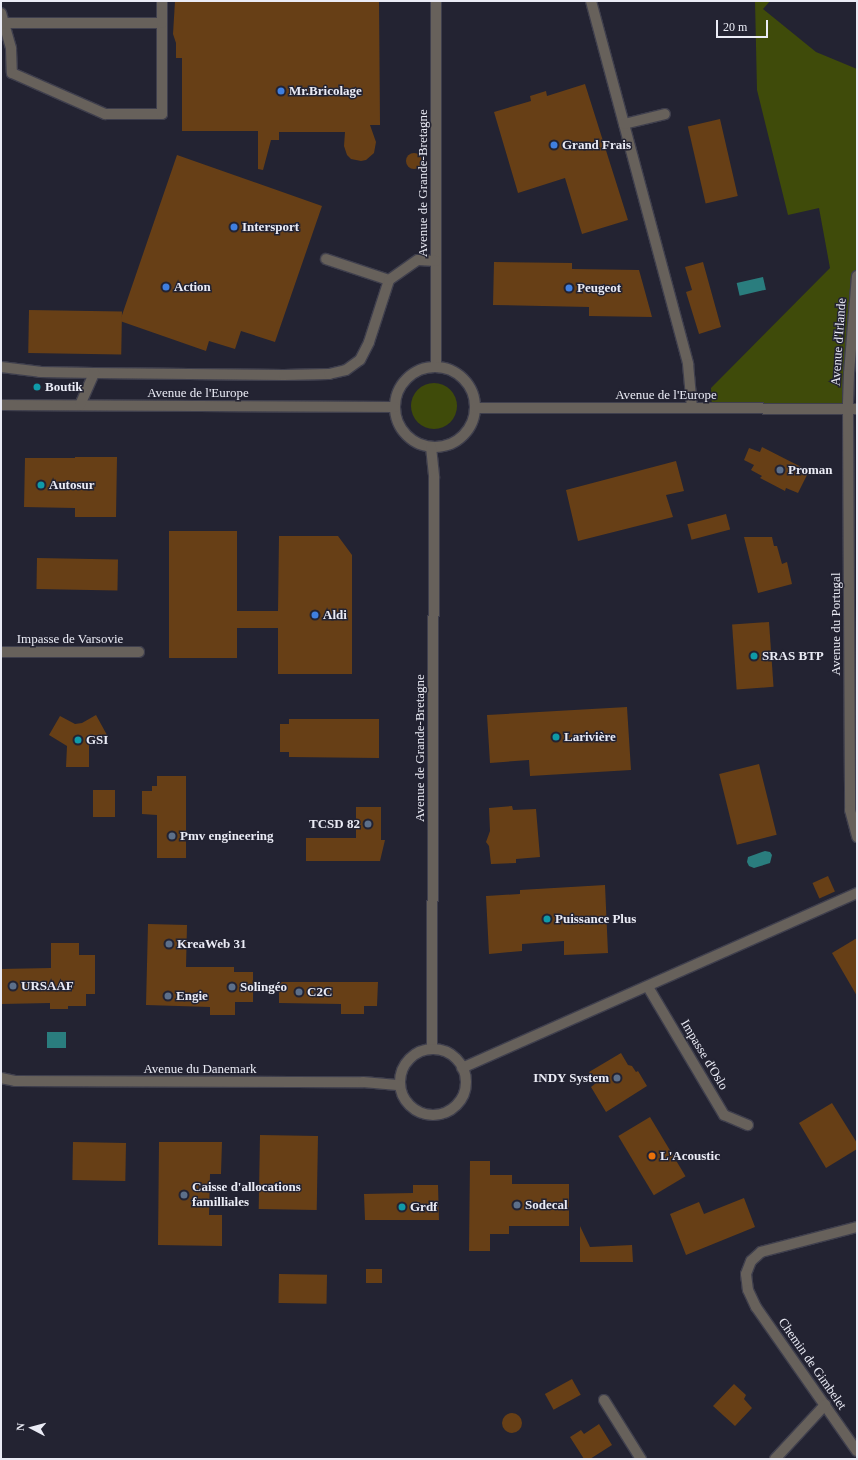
<!DOCTYPE html>
<html>
<head>
<meta charset="utf-8">
<style>
	body { margin:0 }
	#map { position:relative; width:858px; height:1460px; overflow:hidden; background:#232332; font-family:Georgia,serif }
	div>[style] { position:absolute }
	[style*='--x'] { left:calc(var(--x)*1px); top:calc(var(--y)*1px); width:calc(var(--w)*1px); rotate:calc(var(--a)*1deg) }
	.green>* { inset:0; background:#3f4b0a }
	.round { border-radius:50% }
	.water>* { inset:0; background:#2a7d7e; transform-origin:0 0 }
	.building>* { inset:0; background:#673f16; transform-origin:0 0 }
	.roads { filter:drop-shadow(1px 0 #3f3f4d) drop-shadow(-1px 0 #3f3f4d) drop-shadow(0 1px #3f3f4d) drop-shadow(0 -1px #3f3f4d) }
	.minor>* { height:10px; margin:-5px; padding:0 5px; transform-origin:5px; border-radius:5px; background:#67615b }
	.minor>.ring { margin:-5px; padding:0; box-sizing:content-box; background:none; border:10px solid #67615b; border-radius:50% }
	.dots>* { width:11px; height:11px; translate:-50% -50%; box-sizing:border-box; border:2px solid #232332; border-radius:50% }
	span { translate:-50% -50%; white-space:nowrap; text-align:center; line-height:1.15; -webkit-text-stroke:3px #232332; paint-order:stroke }
	.poi-label { font-size:13px; color:#eaebf5; font-weight:700 }
	.left { translate:0 -50%; text-align:left }
	.right { translate:-100% -50%; text-align:right }
	.street-label { font-size:13px; color:#eaebf5 }
	.frame { position:absolute; inset:0; border:2px solid #eaebf5; pointer-events:none }
	.north { position:absolute; left:12px; top:1408px; width:40px; height:40px; -webkit-text-stroke:3px #232332; paint-order:stroke; rotate:276deg; font-size:11px; font-weight:700; line-height:16px; text-align:center; color:#eaebf5 }
	.north::after { content:''; display:block; margin:auto; width:14px; height:18px; background:#eaebf5; clip-path:polygon(50% 0,100% 100%,50% 72%,0 100%) }
	.scale { position:absolute; left:716px; top:20px; width:52px; height:18px; box-sizing:border-box; border:2px solid #eaebf5; border-top:0; padding-left:5px; font-size:12px; line-height:14px; white-space:nowrap; color:#eaebf5; -webkit-text-stroke:3px #232332; paint-order:stroke }
</style>
</head>
<body>
<div id="map">
	<div class="green">
		<i style="clip-path:polygon(755px 1px,770px 1px,763px 9px,816px 52px,857px 69px,857px 276px,848px 409px,712px 408px,711px 388px,830px 268px,819px 208px,788px 215px,757px 90px)"></i>
		<i class="round" style="left:411px;top:383px;width:46px;height:46px"></i>
	</div>
	<div class="water">
		<i style="left:763px;top:277px;width:13px;height:27px;rotate:77deg"></i>
		<i style="clip-path:polygon(765px 851px,770px 852px,772px 855px,770px 863px,754px 868px,749px 866px,747px 862px,748px 857px)"></i>
		<i style="left:47px;top:1032px;width:19px;height:16px"></i>
	</div>
	<div class="building">
		<i style="clip-path:polygon(175px 1px,379px 1px,380px 125px,370px 125px,376px 142px,374px 153px,366px 160px,361px 161px,351px 159px,347px 155px,344px 146px,345px 132px,279px 132px,279px 140px,271px 140px,263px 170px,258px 169px,258px 131px,182px 131px,182px 58px,176px 58px,176px 43px,173px 34px)"></i>
		<i style="clip-path:polygon(585px 84px,628px 220px,582px 234px,565px 178px,518px 193px,494px 112px,531px 101px,530px 96px,546px 91px,547px 96px)"></i>
		<i style="left:720px;top:119px;width:79px;height:33px;rotate:77deg"></i>
		<i class="round" style="left:406px;top:153px;width:16px;height:16px"></i>
		<i style="clip-path:polygon(177px 155px,322px 206px,275px 342px,241px 331px,235px 349px,209px 341px,206px 351px,120px 321px)"></i>
		<i style="clip-path:polygon(494px 262px,572px 263px,572px 269px,639px 270px,652px 317px,589px 316px,589px 307px,493px 305px)"></i>
		<i style="clip-path:polygon(703px 262px,721px 327px,699px 334px,686px 292px,692px 290px,685px 267px)"></i>
		<i style="left:29px;top:310px;width:93px;height:43px;rotate:1deg"></i>
		<i style="clip-path:polygon(762px 447px,809px 471px,798px 493px,786px 488px,785px 491px,760px 478px,762px 476px,751px 470px,754px 465px,744px 460px,749px 448px,760px 452px)"></i>
		<i style="clip-path:polygon(75px 457px,117px 457px,116px 517px,75px 517px,75px 508px,24px 507px,25px 458px,75px 458px)"></i>
		<i style="clip-path:polygon(676px 461px,684px 491px,666px 495px,673px 517px,578px 541px,566px 490px)"></i>
		<i style="left:726px;top:514px;width:16px;height:40px;rotate:75deg"></i>
		<i style="clip-path:polygon(169px 531px,237px 531px,237px 611px,278px 611px,279px 536px,338px 536px,352px 555px,352px 674px,278px 674px,278px 628px,237px 628px,237px 658px,169px 658px)"></i>
		<i style="clip-path:polygon(744px 537px,772px 537px,774px 546px,777px 546px,782px 564px,787px 562px,792px 584px,758px 593px)"></i>
		<i style="left:37px;top:558px;width:81px;height:31px;rotate:1deg"></i>
		<i style="left:769px;top:622px;width:65px;height:37px;rotate:86deg"></i>
		<i style="clip-path:polygon(627px 707px,631px 770px,530px 776px,529px 760px,490px 763px,487px 715px)"></i>
		<i style="clip-path:polygon(96px 715px,107px 735px,89px 745px,89px 767px,66px 767px,67px 746px,49px 735px,60px 716px,75px 724px,82px 723px)"></i>
		<i style="clip-path:polygon(289px 719px,379px 719px,379px 758px,289px 757px,289px 752px,280px 752px,280px 724px,289px 724px)"></i>
		<i style="left:759px;top:764px;width:73px;height:41px;rotate:76deg"></i>
		<i style="clip-path:polygon(157px 776px,186px 776px,186px 858px,157px 858px,157px 815px,142px 814px,142px 791px,152px 791px,152px 786px,157px 786px)"></i>
		<i style="left:93px;top:790px;width:22px;height:27px"></i>
		<i style="clip-path:polygon(512px 806px,513px 810px,536px 809px,540px 857px,516px 859px,516px 863px,491px 864px,489px 846px,486px 842px,490px 831px,489px 808px)"></i>
		<i style="clip-path:polygon(356px 807px,381px 807px,381px 840px,385px 840px,380px 861px,306px 861px,306px 838px,356px 838px)"></i>
		<i style="left:828px;top:876px;width:17px;height:17px;rotate:66deg"></i>
		<i style="clip-path:polygon(605px 885px,608px 953px,564px 955px,564px 941px,522px 944px,522px 951px,489px 954px,486px 896px,520px 894px,520px 890px)"></i>
		<i style="clip-path:polygon(148px 924px,187px 925px,186px 967px,234px 967px,234px 972px,253px 972px,253px 1002px,235px 1002px,235px 1015px,210px 1015px,210px 1007px,146px 1005px)"></i>
		<i style="clip-path:polygon(857px 938px,857px 996px,832px 953px)"></i>
		<i style="clip-path:polygon(51px 943px,79px 943px,79px 955px,95px 955px,95px 994px,86px 994px,86px 1006px,68px 1006px,68px 1009px,50px 1009px,50px 1003px,1px 1004px,1px 969px,51px 968px)"></i>
		<i style="clip-path:polygon(279px 982px,378px 982px,377px 1006px,364px 1006px,364px 1014px,341px 1014px,341px 1004px,279px 1003px)"></i>
		<i style="clip-path:polygon(621px 1053px,628px 1065px,632px 1066px,636px 1072px,638px 1071px,647px 1086px,606px 1112px,591px 1087px,596px 1083px,589px 1072px)"></i>
		<i style="clip-path:polygon(832px 1103px,857px 1143px,857px 1149px,826px 1168px,799px 1123px)"></i>
		<i style="left:650px;top:1117px;width:69px;height:37px;rotate:59deg"></i>
		<i style="left:260px;top:1135px;width:58px;height:74px;rotate:1deg"></i>
		<i style="left:73px;top:1142px;width:53px;height:38px;rotate:1deg"></i>
		<i style="clip-path:polygon(159px 1142px,222px 1142px,221px 1174px,210px 1174px,209px 1215px,222px 1215px,222px 1246px,158px 1245px)"></i>
		<i style="clip-path:polygon(470px 1161px,490px 1161px,490px 1175px,512px 1175px,512px 1184px,569px 1184px,569px 1226px,509px 1226px,509px 1234px,490px 1234px,490px 1251px,469px 1251px)"></i>
		<i style="clip-path:polygon(413px 1185px,438px 1185px,439px 1220px,365px 1220px,364px 1194px,413px 1193px)"></i>
		<i style="clip-path:polygon(744px 1198px,755px 1227px,686px 1255px,670px 1214px,699px 1202px,704px 1214px)"></i>
		<i style="clip-path:polygon(580px 1226px,590px 1247px,632px 1245px,633px 1262px,580px 1262px)"></i>
		<i style="left:366px;top:1269px;width:16px;height:14px"></i>
		<i style="left:279px;top:1274px;width:48px;height:29px;rotate:1deg"></i>
		<i style="left:572px;top:1379px;width:18px;height:31px;rotate:61deg"></i>
		<i style="clip-path:polygon(734px 1384px,746px 1395px,744px 1399px,752px 1408px,735px 1426px,713px 1406px)"></i>
		<i class="round" style="left:502px;top:1413px;width:20px;height:20px"></i>
		<i style="clip-path:polygon(599px 1424px,612px 1445px,590px 1459px,584px 1459px,570px 1437px,581px 1430px,584px 1434px)"></i>
	</div>
	<div class="roads">
		<div class="minor">
			<i style="--x:591;--y:1;--w:376;--a:75"></i>
			<i style="--x:688;--y:364;--w:44;--a:84.8"></i>
			<i style="--x:1;--y:13;--w:37;--a:74"></i>
			<i style="--x:11;--y:49;--w:24;--a:88"></i>
			<i style="--x:12;--y:73;--w:102;--a:23.8"></i>
			<i style="--x:105;--y:114;--w:57;--a:0"></i>
			<i style="--x:162;--y:114;--w:91;--a:-90"></i>
			<i style="--x:1;--y:24;--w:4;--a:-14"></i>
			<i style="--x:5;--y:23;--w:157;--a:0"></i>
			<i style="--x:162;--y:23;--w:22;--a:-90"></i>
			<i style="--x:624;--y:124;--w:42;--a:-13.7"></i>
			<i style="--x:326;--y:259;--w:66;--a:18.4"></i>
			<i style="--x:857;--y:276;--w:98;--a:94.7"></i>
			<i style="--x:849;--y:374;--w:35;--a:92"></i>
			<i style="--x:848;--y:409;--w:401;--a:89.7"></i>
			<i style="--x:850;--y:810;--w:28;--a:75"></i>
			<i style="--x:436;--y:366;--w:365;--a:-90"></i>
			<i class="ring" style="left:395px;top:367px;width:70px;height:70px"></i>
			<i style="--x:1;--y:367;--w:39;--a:7"></i>
			<i style="--x:40;--y:372;--w:54;--a:1.1"></i>
			<i style="--x:94;--y:373;--w:190;--a:0.6"></i>
			<i style="--x:284;--y:375;--w:45;--a:-1.3"></i>
			<i style="--x:329;--y:374;--w:17;--a:-13"></i>
			<i style="--x:346;--y:370;--w:17;--a:-36"></i>
			<i style="--x:360;--y:360;--w:20;--a:-63"></i>
			<i style="--x:369;--y:342;--w:65;--a:-72.1"></i>
			<i style="--x:389;--y:280;--w:35;--a:-35"></i>
			<i style="--x:418;--y:260;--w:18;--a:3"></i>
			<i style="--x:1;--y:405;--w:394;--a:0.3"></i>
			<i style="--x:80;--y:405;--w:35;--a:-66"></i>
			<i style="--x:475;--y:408;--w:382;--a:0.1"></i>
			<i style="--x:431;--y:447;--w:31;--a:84"></i>
			<i style="--x:434;--y:478;--w:571;--a:90.2"></i>
			<i style="--x:1;--y:652;--w:138;--a:0"></i>
			<i style="--x:648;--y:987;--w:149;--a:59.3"></i>
			<i style="--x:724;--y:1115;--w:26;--a:23"></i>
			<i class="ring" style="left:400px;top:1049px;width:56px;height:56px"></i>
			<i style="--x:462;--y:1068;--w:432;--a:-23.9"></i>
			<i style="--x:1;--y:1078;--w:14;--a:12"></i>
			<i style="--x:15;--y:1081;--w:348;--a:0.2"></i>
			<i style="--x:363;--y:1082;--w:37;--a:5"></i>
			<i style="--x:857;--y:1227;--w:99;--a:165.4"></i>
			<i style="--x:761;--y:1252;--w:13;--a:138"></i>
			<i style="--x:751;--y:1261;--w:14;--a:111"></i>
			<i style="--x:746;--y:1274;--w:16;--a:83"></i>
			<i style="--x:748;--y:1290;--w:19;--a:65"></i>
			<i style="--x:756;--y:1307;--w:176;--a:55"></i>
			<i style="--x:604;--y:1400;--w:70;--a:57.9"></i>
			<i style="--x:775;--y:1459;--w:74;--a:-47.2"></i>
		</div>
	</div>
	<div class="dots">
		<i style="left:281px;top:91px;background:#3f7fe0"></i>
		<i style="left:554px;top:145px;background:#3f7fe0"></i>
		<i style="left:234px;top:227px;background:#3f7fe0"></i>
		<i style="left:166px;top:287px;background:#3f7fe0"></i>
		<i style="left:569px;top:288px;background:#3f7fe0"></i>
		<i style="left:37px;top:387px;background:#0f9aa8"></i>
		<i style="left:780px;top:470px;background:#5c6f8a"></i>
		<i style="left:41px;top:485px;background:#0f9aa8"></i>
		<i style="left:315px;top:615px;background:#3f7fe0"></i>
		<i style="left:754px;top:656px;background:#0f9aa8"></i>
		<i style="left:556px;top:737px;background:#0f9aa8"></i>
		<i style="left:78px;top:740px;background:#0f9aa8"></i>
		<i style="left:368px;top:824px;background:#5c6f8a"></i>
		<i style="left:172px;top:836px;background:#5c6f8a"></i>
		<i style="left:547px;top:919px;background:#0f9aa8"></i>
		<i style="left:169px;top:944px;background:#5c6f8a"></i>
		<i style="left:13px;top:986px;background:#5c6f8a"></i>
		<i style="left:232px;top:987px;background:#5c6f8a"></i>
		<i style="left:299px;top:992px;background:#5c6f8a"></i>
		<i style="left:168px;top:996px;background:#5c6f8a"></i>
		<i style="left:617px;top:1078px;background:#5c6f8a"></i>
		<i style="left:652px;top:1156px;background:#e8710a"></i>
		<i style="left:184px;top:1195px;background:#5c6f8a"></i>
		<i style="left:517px;top:1205px;background:#5c6f8a"></i>
		<i style="left:402px;top:1207px;background:#0f9aa8"></i>
	</div>
	<div class="poi-label">
		<span class="left" style="left:289px;top:91px">Mr.Bricolage</span>
		<span class="left" style="left:562px;top:145px">Grand Frais</span>
		<span class="left" style="left:242px;top:227px">Intersport</span>
		<span class="left" style="left:174px;top:287px">Action</span>
		<span class="left" style="left:577px;top:288px">Peugeot</span>
		<span class="left" style="left:45px;top:387px">Boutik</span>
		<span class="left" style="left:788px;top:470px">Proman</span>
		<span class="left" style="left:49px;top:485px">Autosur</span>
		<span class="left" style="left:323px;top:615px">Aldi</span>
		<span class="left" style="left:762px;top:656px">SRAS BTP</span>
		<span class="left" style="left:564px;top:737px">Larivière</span>
		<span class="left" style="left:86px;top:740px">GSI</span>
		<span class="right" style="left:360px;top:824px">TCSD 82</span>
		<span class="left" style="left:180px;top:836px">Pmv engineering</span>
		<span class="left" style="left:555px;top:919px">Puissance Plus</span>
		<span class="left" style="left:177px;top:944px">KreaWeb 31</span>
		<span class="left" style="left:21px;top:986px">URSAAF</span>
		<span class="left" style="left:240px;top:987px">Solingéo</span>
		<span class="left" style="left:307px;top:992px">C2C</span>
		<span class="left" style="left:176px;top:996px">Engie</span>
		<span class="right" style="left:609px;top:1078px">INDY System</span>
		<span class="left" style="left:660px;top:1156px">L'Acoustic</span>
		<span class="left" style="left:192px;top:1195px">Caisse d'allocations<br>familliales</span>
		<span class="left" style="left:525px;top:1205px">Sodecal</span>
		<span class="left" style="left:410px;top:1207px">Grdf</span>
	</div>
	<div class="street-label">
		<span style="left:423px;top:183px;rotate:-90deg">Avenue de Grande-Bretagne</span>
		<span style="left:839px;top:342px;rotate:-86deg">Avenue d'Irlande</span>
		<span style="left:198px;top:393px">Avenue de l'Europe</span>
		<span style="left:666px;top:395px">Avenue de l'Europe</span>
		<span style="left:836px;top:624px;rotate:-90deg">Avenue du Portugal</span>
		<span style="left:70px;top:639px">Impasse de Varsovie</span>
		<span style="left:420px;top:748px;rotate:-90deg">Avenue de Grande-Bretagne</span>
		<span style="left:704px;top:1055px;rotate:59deg">Impasse d'Oslo</span>
		<span style="left:200px;top:1069px">Avenue du Danemark</span>
		<span style="left:812px;top:1364px;rotate:55deg">Chemin de Gimbelet</span>
	</div>
	<div class="frame"></div>
	<div class="north">N</div>
	<div class="scale">20 m</div>
</div>
</body>
</html>
